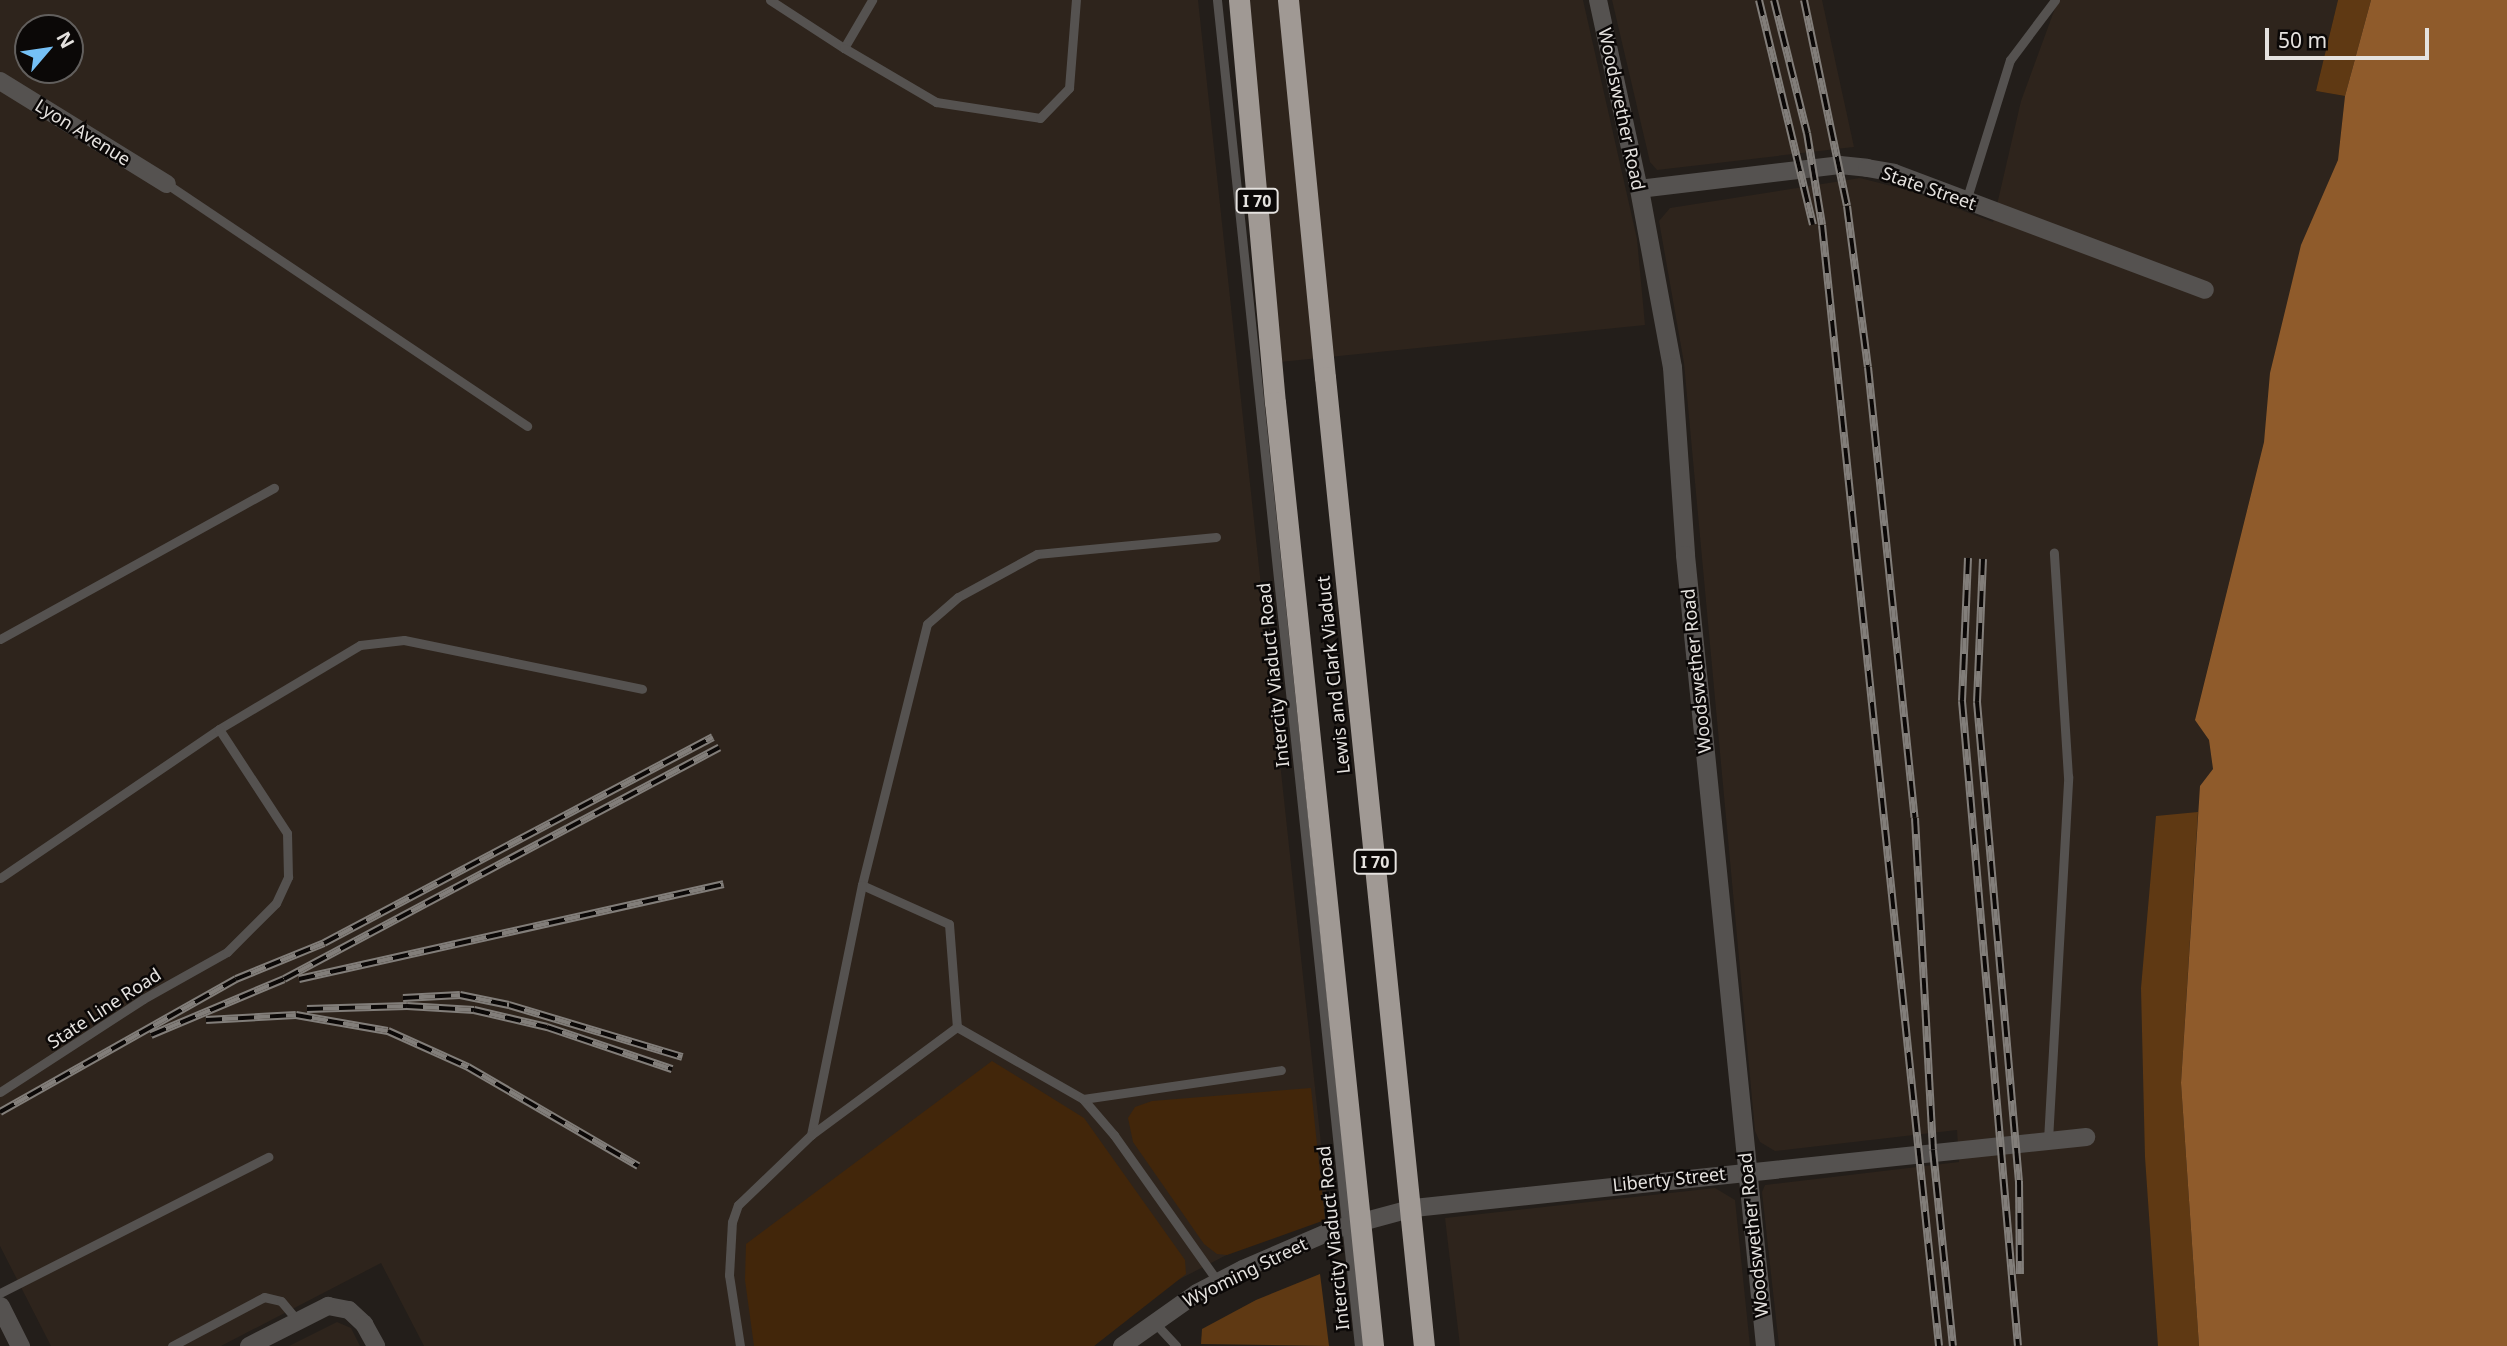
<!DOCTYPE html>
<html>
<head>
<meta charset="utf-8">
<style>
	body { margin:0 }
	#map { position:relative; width:2507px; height:1346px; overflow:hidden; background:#231e1a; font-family:"Noto Sans",sans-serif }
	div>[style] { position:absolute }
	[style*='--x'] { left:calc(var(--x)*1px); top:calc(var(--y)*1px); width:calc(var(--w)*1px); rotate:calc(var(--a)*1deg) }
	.built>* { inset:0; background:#2e241c }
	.green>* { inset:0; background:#42260a }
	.forest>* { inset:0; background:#5f3913 }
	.water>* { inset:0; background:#8f5b2b }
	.service>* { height:9px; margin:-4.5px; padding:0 4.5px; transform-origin:4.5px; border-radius:4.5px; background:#555250 }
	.minor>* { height:18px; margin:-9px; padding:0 9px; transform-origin:9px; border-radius:9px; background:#555250 }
	.tertiary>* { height:19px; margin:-9.5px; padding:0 9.5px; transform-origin:9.5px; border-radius:9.5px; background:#555250 }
	.motorway>* { height:21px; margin:-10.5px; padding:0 10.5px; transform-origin:10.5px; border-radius:10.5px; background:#a09994 }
	.rail>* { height:8px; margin-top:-4px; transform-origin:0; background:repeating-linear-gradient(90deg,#0b0807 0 16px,#827e7a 0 32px); box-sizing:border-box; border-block:2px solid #827e7a }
	.motorway-bridge>* { height:21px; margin:-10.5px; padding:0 10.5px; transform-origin:10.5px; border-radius:10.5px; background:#a09994 }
	span { translate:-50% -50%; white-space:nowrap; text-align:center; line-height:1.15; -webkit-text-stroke:5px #0b0807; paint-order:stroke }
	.shield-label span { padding:2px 5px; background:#0b0807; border:2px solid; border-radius:5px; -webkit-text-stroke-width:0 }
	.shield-label { font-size:16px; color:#e5e2df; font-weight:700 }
	.street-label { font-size:18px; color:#e5e2df }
	.north { position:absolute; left:14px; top:14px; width:70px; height:70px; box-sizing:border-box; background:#0b0807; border:2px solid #625f5d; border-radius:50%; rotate:61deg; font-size:19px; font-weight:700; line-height:28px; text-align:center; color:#e5e2df }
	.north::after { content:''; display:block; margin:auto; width:24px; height:32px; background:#75c0f6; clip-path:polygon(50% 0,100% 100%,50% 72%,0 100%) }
	.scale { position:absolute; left:2265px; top:28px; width:164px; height:32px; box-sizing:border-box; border:4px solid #e5e2df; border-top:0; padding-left:9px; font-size:21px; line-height:24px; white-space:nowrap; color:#e5e2df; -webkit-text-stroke:5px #0b0807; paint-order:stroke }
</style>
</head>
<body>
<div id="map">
	<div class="built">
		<i style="clip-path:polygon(evenodd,0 0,1198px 0,1329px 1218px,1242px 1247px,1176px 1281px,1094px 1346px,424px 1346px,381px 1263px,221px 1346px,51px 1346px,0 1246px,0 0,28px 28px,70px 28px,70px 70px,28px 70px,28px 28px)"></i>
		<i style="clip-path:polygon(1248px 0,1583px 0,1637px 239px,1645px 325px,1280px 362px)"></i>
		<i style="clip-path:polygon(1612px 0,1822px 0,1854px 147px,1657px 170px,1650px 162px)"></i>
		<i style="clip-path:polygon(2058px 0,2338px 0,2316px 91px,2345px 96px,2338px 160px,2274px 357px,2264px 442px,2195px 719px,2209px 740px,2213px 769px,2162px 1346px,1779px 1346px,1762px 1192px,1765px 1185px,1959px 1162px,1957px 1130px,1775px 1151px,1760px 1142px,1755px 1131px,1684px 363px,1659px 221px,1670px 208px,1860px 178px,1911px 191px,1993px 222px,2021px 101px)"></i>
		<i style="clip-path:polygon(1715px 1188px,1735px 1200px,1750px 1346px,1460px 1346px,1445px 1218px)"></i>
		<i style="clip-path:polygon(337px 1322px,351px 1328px,360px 1346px,289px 1346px)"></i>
	</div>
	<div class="green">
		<i style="clip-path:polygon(992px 1061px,1084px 1118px,1185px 1260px,1186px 1274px,1094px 1346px,754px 1346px,745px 1280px,746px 1244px)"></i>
		<i style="clip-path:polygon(1311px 1088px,1325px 1220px,1227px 1255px,1217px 1254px,1204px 1244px,1133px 1142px,1128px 1118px,1135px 1107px,1152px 1101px)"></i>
	</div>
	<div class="forest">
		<i style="clip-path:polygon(2338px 0,2371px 0,2345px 96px,2316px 91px)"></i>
		<i style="clip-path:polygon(2198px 812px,2181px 1083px,2199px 1346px,2158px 1346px,2145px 1157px,2141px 988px,2156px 816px)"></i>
		<i style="clip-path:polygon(1320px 1274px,1329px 1346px,1201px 1344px,1202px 1329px,1256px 1300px)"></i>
	</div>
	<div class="water">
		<i style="clip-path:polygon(2371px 0,2507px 0,2507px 1346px,2199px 1346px,2181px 1083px,2200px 786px,2213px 769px,2209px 740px,2195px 720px,2264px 442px,2270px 373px,2301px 245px,2338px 160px,2345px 96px)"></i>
	</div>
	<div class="service">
		<i style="--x:770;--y:0;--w:88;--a:33"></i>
		<i style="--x:844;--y:48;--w:56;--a:-59.7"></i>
		<i style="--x:1217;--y:0;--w:1353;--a:83.98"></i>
		<i style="--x:844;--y:48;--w:107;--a:30.4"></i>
		<i style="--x:936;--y:102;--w:105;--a:8.7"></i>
		<i style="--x:1040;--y:118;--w:42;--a:-46"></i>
		<i style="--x:1069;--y:88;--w:88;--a:-85.5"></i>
		<i style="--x:167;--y:184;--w:434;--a:33.9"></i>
		<i style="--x:1966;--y:201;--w:148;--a:-72.7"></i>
		<i style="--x:2010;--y:60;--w:75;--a:-53.1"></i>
		<i style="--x:1216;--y:537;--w:180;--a:174.6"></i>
		<i style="--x:1037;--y:554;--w:90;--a:151.4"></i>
		<i style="--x:958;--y:597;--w:41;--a:138.9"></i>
		<i style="--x:927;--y:624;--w:269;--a:104"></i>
		<i style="--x:862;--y:885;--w:95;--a:24.1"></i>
		<i style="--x:949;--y:924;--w:103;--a:85.6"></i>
		<i style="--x:957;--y:1027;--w:145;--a:29.7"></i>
		<i style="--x:1083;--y:1099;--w:48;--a:49.3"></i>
		<i style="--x:1114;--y:1135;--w:180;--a:54.7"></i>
		<i style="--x:0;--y:639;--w:313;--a:-28.9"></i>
		<i style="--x:0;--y:878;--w:265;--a:-34.2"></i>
		<i style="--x:219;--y:729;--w:164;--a:-30.8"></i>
		<i style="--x:360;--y:645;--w:44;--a:-6.5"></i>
		<i style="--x:404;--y:640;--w:243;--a:11.6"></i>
		<i style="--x:0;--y:1092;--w:171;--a:-33"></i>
		<i style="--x:143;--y:999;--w:96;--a:-29.2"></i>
		<i style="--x:227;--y:952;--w:69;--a:-45"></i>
		<i style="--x:276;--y:903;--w:29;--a:-65"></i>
		<i style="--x:288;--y:877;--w:44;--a:-91.3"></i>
		<i style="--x:287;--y:833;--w:124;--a:-123.2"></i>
		<i style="--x:1083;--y:1099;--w:200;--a:-8.3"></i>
		<i style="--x:811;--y:1135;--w:255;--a:-78.5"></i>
		<i style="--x:2048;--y:1140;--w:364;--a:-86.8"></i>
		<i style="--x:2068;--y:777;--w:225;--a:-93.6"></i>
		<i style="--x:0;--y:1293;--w:301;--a:-26.9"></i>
		<i style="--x:1153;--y:1321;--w:34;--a:47"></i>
		<i style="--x:172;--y:1346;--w:104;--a:-28"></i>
		<i style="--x:264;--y:1297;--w:17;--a:13"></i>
		<i style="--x:281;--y:1301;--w:25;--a:50"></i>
		<i style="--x:740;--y:1346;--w:72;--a:-98.8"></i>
		<i style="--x:729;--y:1275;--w:53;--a:-86.8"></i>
		<i style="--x:732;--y:1222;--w:18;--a:-71"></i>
		<i style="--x:738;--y:1205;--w:101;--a:-43.8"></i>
		<i style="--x:811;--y:1135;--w:182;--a:-36.5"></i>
	</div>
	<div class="minor">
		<i style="--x:1598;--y:0;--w:193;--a:77.8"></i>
		<i style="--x:1639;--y:189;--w:202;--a:-6.8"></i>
		<i style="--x:1840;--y:165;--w:27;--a:6"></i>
		<i style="--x:1867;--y:168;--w:27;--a:10"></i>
		<i style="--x:1894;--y:173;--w:332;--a:20.6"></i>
		<i style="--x:0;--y:81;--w:196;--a:31.7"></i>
		<i style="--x:249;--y:1346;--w:89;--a:-26.9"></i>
		<i style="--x:328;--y:1306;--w:21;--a:11"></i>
		<i style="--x:349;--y:1310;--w:21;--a:43"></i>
		<i style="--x:364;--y:1324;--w:25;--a:61"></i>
		<i style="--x:1122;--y:1346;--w:92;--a:-35.2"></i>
		<i style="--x:1197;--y:1293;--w:52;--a:-27.6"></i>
		<i style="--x:1243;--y:1269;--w:101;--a:-23.3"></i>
		<i style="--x:1336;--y:1229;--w:81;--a:-15.1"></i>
		<i style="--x:1414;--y:1208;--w:676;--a:-6.03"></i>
	</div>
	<div class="tertiary">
		<i style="--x:1639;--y:189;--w:181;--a:79.5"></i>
		<i style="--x:1672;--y:367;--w:188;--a:86"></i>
		<i style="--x:1685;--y:555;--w:795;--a:84.22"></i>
		<i style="--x:0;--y:1306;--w:45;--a:63.4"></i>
	</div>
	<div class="motorway">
		<i style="--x:1239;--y:0;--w:404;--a:84.9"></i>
		<i style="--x:1288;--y:0;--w:379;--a:84.4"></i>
	</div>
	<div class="rail">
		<i style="--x:1759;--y:0;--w:231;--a:76.5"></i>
		<i style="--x:1774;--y:0;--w:137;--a:76.1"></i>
		<i style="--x:1807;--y:133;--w:93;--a:80.7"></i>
		<i style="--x:1822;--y:225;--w:1127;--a:84.04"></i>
		<i style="--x:1804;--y:0;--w:210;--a:78.2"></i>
		<i style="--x:1847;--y:206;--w:162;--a:82.6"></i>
		<i style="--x:1868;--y:367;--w:453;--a:84.1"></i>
		<i style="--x:1915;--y:818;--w:332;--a:86.9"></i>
		<i style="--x:1933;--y:1150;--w:197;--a:84.2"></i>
		<i style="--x:1968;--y:558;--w:143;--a:92.4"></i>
		<i style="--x:1962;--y:701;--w:647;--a:85.04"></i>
		<i style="--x:1983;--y:559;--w:143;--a:92.4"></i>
		<i style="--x:1977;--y:702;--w:481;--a:85"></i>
		<i style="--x:2019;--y:1181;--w:93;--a:89.4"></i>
		<i style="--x:299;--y:979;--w:435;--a:-12.6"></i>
		<i style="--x:403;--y:998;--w:57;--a:-3"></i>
		<i style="--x:460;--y:995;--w:50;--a:11.5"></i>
		<i style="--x:509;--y:1005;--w:181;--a:16.7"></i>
		<i style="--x:307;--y:1009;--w:100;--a:-1.7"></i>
		<i style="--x:407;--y:1006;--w:67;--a:3.4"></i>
		<i style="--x:474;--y:1010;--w:75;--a:13.1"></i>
		<i style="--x:547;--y:1027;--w:132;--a:18.6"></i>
		<i style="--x:206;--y:1020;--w:90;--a:-3.2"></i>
		<i style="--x:296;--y:1015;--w:93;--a:9.9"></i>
		<i style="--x:388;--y:1031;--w:88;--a:24.2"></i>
		<i style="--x:468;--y:1067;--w:197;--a:30.2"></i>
		<i style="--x:151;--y:1035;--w:144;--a:-22.8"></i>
		<i style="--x:284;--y:979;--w:493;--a:-28"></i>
		<i style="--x:0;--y:1112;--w:271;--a:-29.4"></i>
		<i style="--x:236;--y:979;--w:95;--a:-22.2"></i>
		<i style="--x:324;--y:943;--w:440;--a:-27.9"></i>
	</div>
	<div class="motorway-bridge">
		<i style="--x:1325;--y:377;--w:974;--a:84.17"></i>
		<i style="--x:1275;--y:402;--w:949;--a:84.07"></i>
	</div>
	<div class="shield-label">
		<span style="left:1257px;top:201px">I 70</span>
		<span style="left:1375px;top:862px">I 70</span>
	</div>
	<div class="street-label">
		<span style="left:1622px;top:109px;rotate:78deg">Woodswether Road</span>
		<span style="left:83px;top:132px;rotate:32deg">Lyon Avenue</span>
		<span style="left:1929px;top:188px;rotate:19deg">State Street</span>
		<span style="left:1696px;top:671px;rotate:-96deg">Woodswether Road</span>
		<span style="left:1273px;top:675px;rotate:-96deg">Intercity Viaduct Road</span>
		<span style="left:1333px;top:675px;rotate:-96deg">Lewis and Clark Viaduct</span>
		<span style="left:104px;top:1008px;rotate:-33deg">State Line Road</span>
		<span style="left:1669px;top:1179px;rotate:-6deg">Liberty Street</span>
		<span style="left:1753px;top:1235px;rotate:-96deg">Woodswether Road</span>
		<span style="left:1333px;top:1238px;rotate:-96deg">Intercity Viaduct Road</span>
		<span style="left:1245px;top:1272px;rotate:-26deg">Wyoming Street</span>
	</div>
	<div class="north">N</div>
	<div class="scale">50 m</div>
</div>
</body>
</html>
